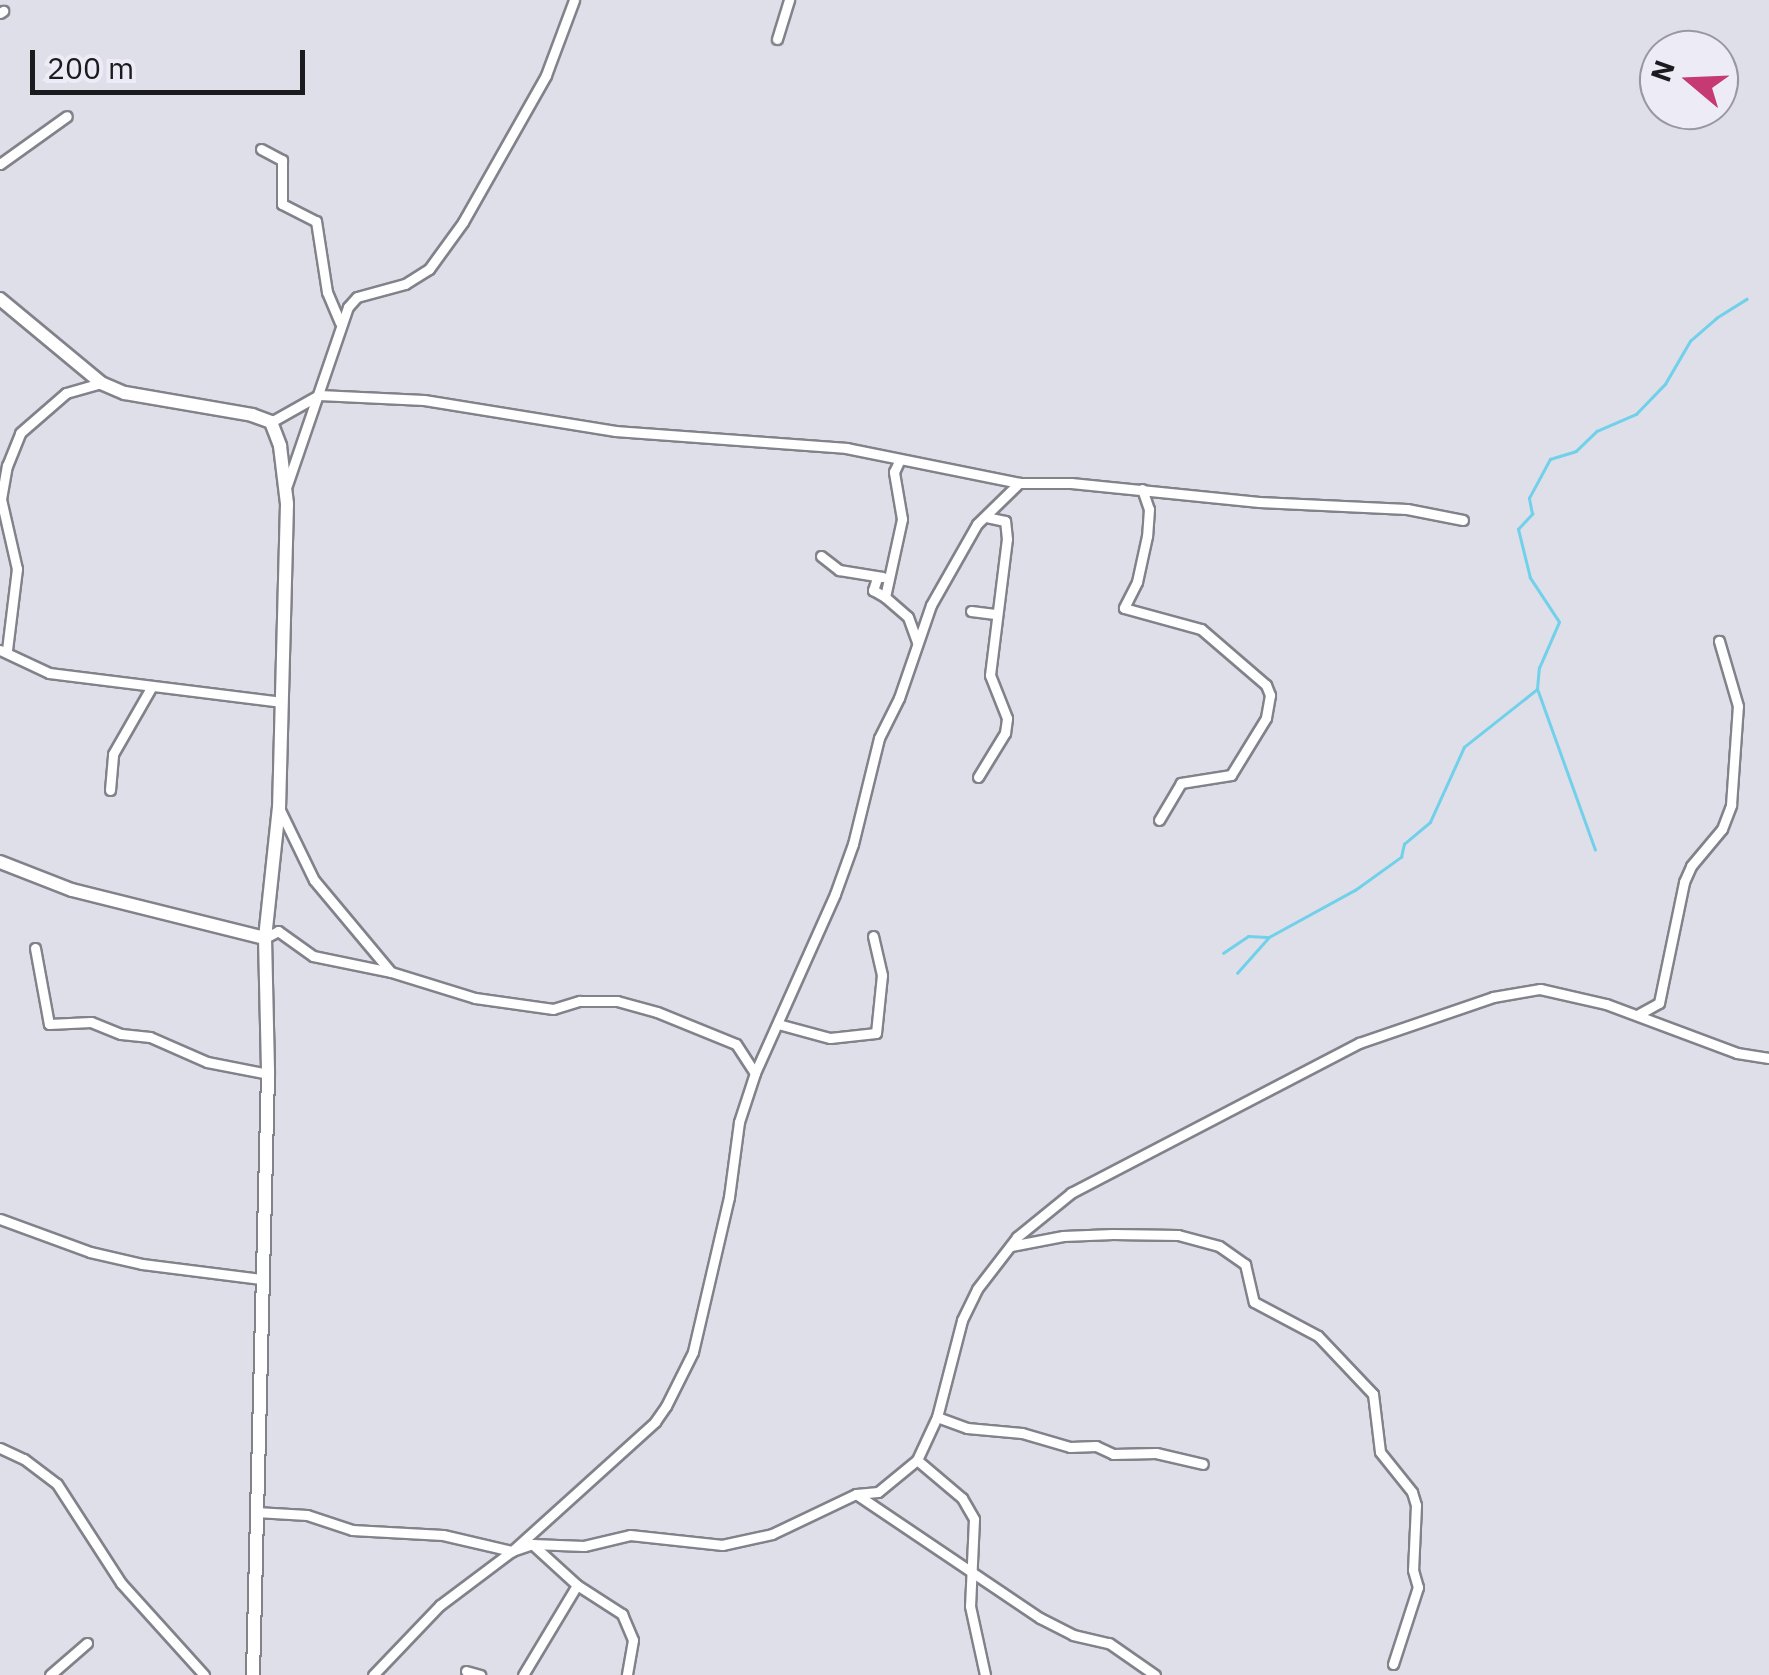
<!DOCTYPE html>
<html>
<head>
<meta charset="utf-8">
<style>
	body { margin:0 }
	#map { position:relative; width:1769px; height:1675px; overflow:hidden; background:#dfdfe9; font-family:"IBM Plex Sans",sans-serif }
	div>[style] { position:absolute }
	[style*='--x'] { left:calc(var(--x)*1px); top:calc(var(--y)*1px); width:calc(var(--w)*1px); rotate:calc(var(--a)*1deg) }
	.stream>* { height:2.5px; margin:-1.25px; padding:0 1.25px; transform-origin:1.25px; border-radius:1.25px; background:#71d0ea }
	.roads { filter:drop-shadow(2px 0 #82828b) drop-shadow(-2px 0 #82828b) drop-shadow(0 2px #82828b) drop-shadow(0 -2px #82828b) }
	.street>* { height:9px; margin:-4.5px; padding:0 4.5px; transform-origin:4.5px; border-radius:4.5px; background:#fff }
	.secondary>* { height:12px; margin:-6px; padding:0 6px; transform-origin:6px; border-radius:6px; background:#fff }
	span { translate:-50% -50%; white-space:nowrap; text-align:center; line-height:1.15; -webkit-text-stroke:8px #edecf6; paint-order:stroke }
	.north { position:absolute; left:1639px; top:30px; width:100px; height:100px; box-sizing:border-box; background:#edecf6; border:2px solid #9998a0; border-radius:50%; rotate:289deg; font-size:28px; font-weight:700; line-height:40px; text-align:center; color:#1b1b1f }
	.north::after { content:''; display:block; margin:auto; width:35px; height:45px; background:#c53a72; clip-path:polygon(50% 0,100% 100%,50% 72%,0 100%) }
	.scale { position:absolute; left:30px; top:50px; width:275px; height:45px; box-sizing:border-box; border:5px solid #1b1b1f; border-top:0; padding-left:12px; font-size:30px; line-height:35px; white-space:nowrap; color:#1b1b1f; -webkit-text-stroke:8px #edecf6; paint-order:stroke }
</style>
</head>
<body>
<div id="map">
	<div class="stream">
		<i style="--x:1595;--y:850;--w:171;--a:-109.8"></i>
		<i style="--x:1537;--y:689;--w:21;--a:-85"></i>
		<i style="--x:1539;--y:668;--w:50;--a:-66.5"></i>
		<i style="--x:1559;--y:622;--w:53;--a:-123.4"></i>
		<i style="--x:1530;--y:578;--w:50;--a:-103.8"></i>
		<i style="--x:1518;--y:529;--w:21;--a:-47"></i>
		<i style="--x:1532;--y:514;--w:16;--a:-101"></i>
		<i style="--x:1529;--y:498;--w:44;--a:-61.7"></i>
		<i style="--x:1550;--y:459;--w:27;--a:-17"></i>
		<i style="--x:1576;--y:451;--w:29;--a:-44"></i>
		<i style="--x:1597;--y:431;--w:43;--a:-23.6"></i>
		<i style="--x:1636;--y:414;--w:42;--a:-46"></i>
		<i style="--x:1665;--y:384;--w:50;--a:-59.8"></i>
		<i style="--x:1690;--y:341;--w:35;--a:-41"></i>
		<i style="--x:1716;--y:318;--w:36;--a:-32"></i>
		<i style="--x:1223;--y:953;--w:30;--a:-34"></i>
		<i style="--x:1248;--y:936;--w:19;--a:3"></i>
		<i style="--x:1237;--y:973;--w:48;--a:-48.4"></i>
		<i style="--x:1269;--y:937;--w:98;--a:-28.7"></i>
		<i style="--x:1355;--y:890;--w:57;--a:-35.7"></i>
		<i style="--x:1401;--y:857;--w:13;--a:-77"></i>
		<i style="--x:1404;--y:844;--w:34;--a:-40"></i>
		<i style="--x:1430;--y:822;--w:82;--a:-65.6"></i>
		<i style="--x:1464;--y:747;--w:92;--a:-38.4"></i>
	</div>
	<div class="roads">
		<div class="street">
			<i style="--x:0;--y:13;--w:4;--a:-34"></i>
			<i style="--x:777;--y:39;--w:41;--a:-72.9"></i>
			<i style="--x:261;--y:149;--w:24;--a:28"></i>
			<i style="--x:282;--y:160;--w:44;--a:90"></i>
			<i style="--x:282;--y:204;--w:38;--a:27"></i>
			<i style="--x:316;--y:221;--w:72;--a:81.2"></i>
			<i style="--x:327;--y:292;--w:33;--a:67"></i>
			<i style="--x:0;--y:164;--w:82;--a:-35.6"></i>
			<i style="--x:271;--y:422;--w:55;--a:-29.4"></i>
			<i style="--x:319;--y:395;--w:105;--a:2.7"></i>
			<i style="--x:424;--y:400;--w:194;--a:9.2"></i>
			<i style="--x:616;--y:431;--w:231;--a:4.2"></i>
			<i style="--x:846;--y:448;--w:177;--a:11.4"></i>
			<i style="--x:1019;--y:483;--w:52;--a:0"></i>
			<i style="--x:1071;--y:483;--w:189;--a:5.8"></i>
			<i style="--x:1259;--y:502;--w:148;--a:2.7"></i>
			<i style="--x:1407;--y:509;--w:57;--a:11.1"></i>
			<i style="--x:287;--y:485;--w:188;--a:-71.1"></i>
			<i style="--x:348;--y:307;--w:13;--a:-48"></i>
			<i style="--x:357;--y:297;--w:50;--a:-15.2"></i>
			<i style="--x:405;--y:284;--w:28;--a:-32"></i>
			<i style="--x:429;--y:269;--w:58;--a:-54.1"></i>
			<i style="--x:463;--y:222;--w:169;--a:-60.5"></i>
			<i style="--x:546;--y:75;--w:80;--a:-69.5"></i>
			<i style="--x:1142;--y:489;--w:21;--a:71"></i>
			<i style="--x:1149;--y:509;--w:27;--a:94"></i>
			<i style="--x:1147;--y:536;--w:47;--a:102.3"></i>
			<i style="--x:1137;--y:582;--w:29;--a:117"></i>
			<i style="--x:1124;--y:608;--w:80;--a:15.3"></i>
			<i style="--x:1201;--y:629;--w:86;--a:40.7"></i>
			<i style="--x:1266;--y:685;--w:11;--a:68"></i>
			<i style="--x:1270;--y:695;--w:23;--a:100"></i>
			<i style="--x:1266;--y:718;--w:67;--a:121.6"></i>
			<i style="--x:1231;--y:775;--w:51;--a:170.9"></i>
			<i style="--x:1181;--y:783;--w:43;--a:120.7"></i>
			<i style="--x:821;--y:556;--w:23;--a:38"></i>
			<i style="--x:839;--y:570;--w:44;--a:9.2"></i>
			<i style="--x:877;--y:578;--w:13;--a:108"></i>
			<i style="--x:873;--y:590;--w:14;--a:30"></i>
			<i style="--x:885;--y:597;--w:80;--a:-77.7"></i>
			<i style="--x:902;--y:519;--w:48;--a:-99.7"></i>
			<i style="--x:894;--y:472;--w:14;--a:-65"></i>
			<i style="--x:885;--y:597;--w:30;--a:41"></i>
			<i style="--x:908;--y:617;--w:27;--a:70"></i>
			<i style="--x:971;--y:611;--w:24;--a:7"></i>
			<i style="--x:0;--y:650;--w:54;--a:25.1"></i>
			<i style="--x:49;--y:673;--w:235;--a:7.1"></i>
			<i style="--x:7;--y:650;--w:82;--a:-83"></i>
			<i style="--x:17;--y:569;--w:72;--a:-102.9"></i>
			<i style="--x:1;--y:499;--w:34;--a:-80"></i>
			<i style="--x:7;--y:466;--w:35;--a:-68"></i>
			<i style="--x:20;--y:433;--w:61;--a:-41"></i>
			<i style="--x:66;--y:393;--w:36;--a:-16"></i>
			<i style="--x:978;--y:777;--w:52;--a:-58.5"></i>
			<i style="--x:1005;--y:733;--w:15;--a:-82"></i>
			<i style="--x:1007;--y:718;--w:46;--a:-111.6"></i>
			<i style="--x:990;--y:675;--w:137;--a:-82.9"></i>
			<i style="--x:1007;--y:539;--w:18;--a:-96"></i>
			<i style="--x:1005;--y:521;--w:19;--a:-168"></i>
			<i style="--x:110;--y:790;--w:36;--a:-85"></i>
			<i style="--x:113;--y:754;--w:76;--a:-60.1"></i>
			<i style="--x:279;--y:808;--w:80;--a:64.1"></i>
			<i style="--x:314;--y:880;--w:120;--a:50.1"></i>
			<i style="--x:265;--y:938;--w:15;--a:-28"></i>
			<i style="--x:278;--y:931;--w:43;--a:35.5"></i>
			<i style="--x:313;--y:956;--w:80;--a:11.6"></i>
			<i style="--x:391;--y:972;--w:88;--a:17.2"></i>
			<i style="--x:475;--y:998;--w:79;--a:8"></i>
			<i style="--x:553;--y:1009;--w:28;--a:-17"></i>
			<i style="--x:580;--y:1001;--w:37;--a:0"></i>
			<i style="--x:617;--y:1001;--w:41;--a:15.4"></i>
			<i style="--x:657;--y:1012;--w:85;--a:22.1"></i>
			<i style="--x:736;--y:1044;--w:35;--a:57"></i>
			<i style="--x:755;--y:1073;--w:52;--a:108.1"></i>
			<i style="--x:739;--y:1122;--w:76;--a:97.6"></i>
			<i style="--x:729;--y:1197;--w:159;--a:103.1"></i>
			<i style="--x:693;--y:1352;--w:60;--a:116.6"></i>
			<i style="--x:666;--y:1406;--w:19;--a:125"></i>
			<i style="--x:655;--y:1422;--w:193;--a:137.9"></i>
			<i style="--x:512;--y:1551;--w:90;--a:143.1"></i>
			<i style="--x:440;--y:1605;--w:97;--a:133.7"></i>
			<i style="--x:35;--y:948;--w:77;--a:79.6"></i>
			<i style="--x:49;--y:1024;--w:42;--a:-2.7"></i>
			<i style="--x:91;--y:1022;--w:32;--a:22"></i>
			<i style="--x:121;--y:1034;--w:29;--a:6"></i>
			<i style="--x:150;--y:1037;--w:62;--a:23.7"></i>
			<i style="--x:207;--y:1062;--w:62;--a:11.1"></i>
			<i style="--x:1639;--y:1014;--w:23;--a:-29"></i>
			<i style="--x:1659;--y:1003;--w:124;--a:-78.3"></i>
			<i style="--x:1684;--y:882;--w:17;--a:-66"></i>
			<i style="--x:1691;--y:866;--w:48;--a:-50"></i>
			<i style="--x:1722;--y:829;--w:26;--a:-69"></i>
			<i style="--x:1731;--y:805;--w:99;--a:-86"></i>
			<i style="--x:1738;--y:706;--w:68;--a:-106.3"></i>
			<i style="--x:778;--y:1024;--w:54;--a:15.1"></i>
			<i style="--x:830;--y:1038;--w:46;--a:-6.2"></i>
			<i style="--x:876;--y:1033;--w:58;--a:-84.1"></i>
			<i style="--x:882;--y:975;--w:40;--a:-103"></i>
			<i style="--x:755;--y:1073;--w:196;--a:-65.9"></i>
			<i style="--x:835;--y:894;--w:53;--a:-70.2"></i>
			<i style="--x:853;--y:844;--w:109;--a:-76.2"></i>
			<i style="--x:879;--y:738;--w:45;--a:-63.4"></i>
			<i style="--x:899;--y:698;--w:98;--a:-71"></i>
			<i style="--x:931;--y:605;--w:93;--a:-60.4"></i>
			<i style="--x:977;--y:524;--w:59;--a:-44.3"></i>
			<i style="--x:0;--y:1219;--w:96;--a:20.1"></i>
			<i style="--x:90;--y:1252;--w:53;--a:13"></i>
			<i style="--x:142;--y:1264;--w:120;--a:7.2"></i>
			<i style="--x:1011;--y:1246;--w:53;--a:-10.9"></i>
			<i style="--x:1063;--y:1236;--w:50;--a:-2.3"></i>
			<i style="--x:1113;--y:1234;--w:65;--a:0.9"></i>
			<i style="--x:1178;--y:1235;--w:42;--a:15"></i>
			<i style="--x:1219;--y:1246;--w:32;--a:35"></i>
			<i style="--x:1245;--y:1264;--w:39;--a:77"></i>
			<i style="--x:1254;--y:1302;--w:72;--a:28"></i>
			<i style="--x:1318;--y:1336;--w:80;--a:46.5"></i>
			<i style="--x:1373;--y:1394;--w:58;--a:83.1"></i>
			<i style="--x:1380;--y:1452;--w:51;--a:51.3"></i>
			<i style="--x:1412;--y:1492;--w:14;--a:73"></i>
			<i style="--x:1416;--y:1505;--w:65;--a:92.6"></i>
			<i style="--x:1413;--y:1570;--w:18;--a:74"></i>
			<i style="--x:1418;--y:1587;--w:81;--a:108"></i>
			<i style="--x:937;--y:1417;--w:32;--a:20"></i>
			<i style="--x:967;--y:1428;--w:55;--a:5.2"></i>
			<i style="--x:1022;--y:1433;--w:50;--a:16.3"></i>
			<i style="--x:1070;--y:1447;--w:26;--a:-2"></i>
			<i style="--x:1096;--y:1446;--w:19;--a:25"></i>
			<i style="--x:1113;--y:1454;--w:43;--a:-1.3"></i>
			<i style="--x:1156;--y:1453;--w:48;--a:13.2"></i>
			<i style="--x:0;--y:1448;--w:26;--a:25"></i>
			<i style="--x:24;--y:1459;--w:41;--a:37.1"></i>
			<i style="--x:57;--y:1484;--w:118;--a:57.1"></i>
			<i style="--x:121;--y:1583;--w:124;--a:47.9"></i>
			<i style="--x:917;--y:1460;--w:59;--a:40.2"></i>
			<i style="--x:962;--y:1498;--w:24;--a:60"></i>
			<i style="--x:974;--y:1519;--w:87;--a:92.6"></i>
			<i style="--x:970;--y:1606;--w:71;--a:77.7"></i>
			<i style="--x:856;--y:1494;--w:222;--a:34"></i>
			<i style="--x:1040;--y:1618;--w:37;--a:27"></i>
			<i style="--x:1073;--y:1635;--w:37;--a:13"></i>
			<i style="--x:1109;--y:1643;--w:56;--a:34.8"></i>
			<i style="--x:256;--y:1512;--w:51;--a:3.4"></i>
			<i style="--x:307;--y:1515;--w:47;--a:18.4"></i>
			<i style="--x:352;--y:1530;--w:91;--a:3.1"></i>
			<i style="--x:443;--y:1535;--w:71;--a:13.1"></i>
			<i style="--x:512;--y:1551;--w:21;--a:-19"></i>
			<i style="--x:532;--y:1544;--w:52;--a:2.2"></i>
			<i style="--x:584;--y:1546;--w:47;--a:-13.4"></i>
			<i style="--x:630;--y:1535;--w:93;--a:6.2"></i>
			<i style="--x:722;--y:1545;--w:51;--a:-12.4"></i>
			<i style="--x:772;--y:1534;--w:93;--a:-25.5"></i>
			<i style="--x:856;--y:1494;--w:22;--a:-5"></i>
			<i style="--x:878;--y:1492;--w:50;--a:-39.4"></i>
			<i style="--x:917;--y:1460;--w:47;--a:-65.1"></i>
			<i style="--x:937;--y:1417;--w:100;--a:-75.5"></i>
			<i style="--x:962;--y:1320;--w:34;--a:-64"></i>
			<i style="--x:977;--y:1289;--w:66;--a:-52.4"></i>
			<i style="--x:1017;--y:1237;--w:70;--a:-39.2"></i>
			<i style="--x:1071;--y:1193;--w:325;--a:-27.5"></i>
			<i style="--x:1359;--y:1043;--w:142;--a:-18.9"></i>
			<i style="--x:1493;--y:997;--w:48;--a:-9.7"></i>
			<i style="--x:1540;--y:989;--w:68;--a:12.8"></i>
			<i style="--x:1606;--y:1004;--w:140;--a:20.5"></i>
			<i style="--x:1737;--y:1053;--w:32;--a:9"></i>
			<i style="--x:532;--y:1544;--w:61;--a:42.3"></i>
			<i style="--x:577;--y:1585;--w:54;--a:32.8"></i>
			<i style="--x:622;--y:1614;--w:28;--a:67"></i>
			<i style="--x:633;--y:1640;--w:36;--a:100"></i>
			<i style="--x:466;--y:1671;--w:15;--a:16"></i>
			<i style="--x:50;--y:1675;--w:49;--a:-40.9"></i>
			<i style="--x:523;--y:1675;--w:105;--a:-59"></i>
		</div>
		<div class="secondary">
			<i style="--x:0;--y:299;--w:131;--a:39.7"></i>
			<i style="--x:101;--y:383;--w:26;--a:23"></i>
			<i style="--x:125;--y:393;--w:129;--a:9.8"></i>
			<i style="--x:252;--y:415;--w:20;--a:20"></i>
			<i style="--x:271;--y:422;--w:26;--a:69"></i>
			<i style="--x:280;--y:446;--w:58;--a:83.1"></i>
			<i style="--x:287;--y:504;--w:303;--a:91.5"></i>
			<i style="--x:279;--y:807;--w:132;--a:96.1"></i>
			<i style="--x:265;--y:938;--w:136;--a:88.7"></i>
			<i style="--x:268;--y:1074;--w:601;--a:91.43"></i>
			<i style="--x:0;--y:862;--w:77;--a:21.3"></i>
			<i style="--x:72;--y:890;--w:199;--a:14"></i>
		</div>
	</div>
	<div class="north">N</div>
	<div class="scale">200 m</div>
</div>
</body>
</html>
